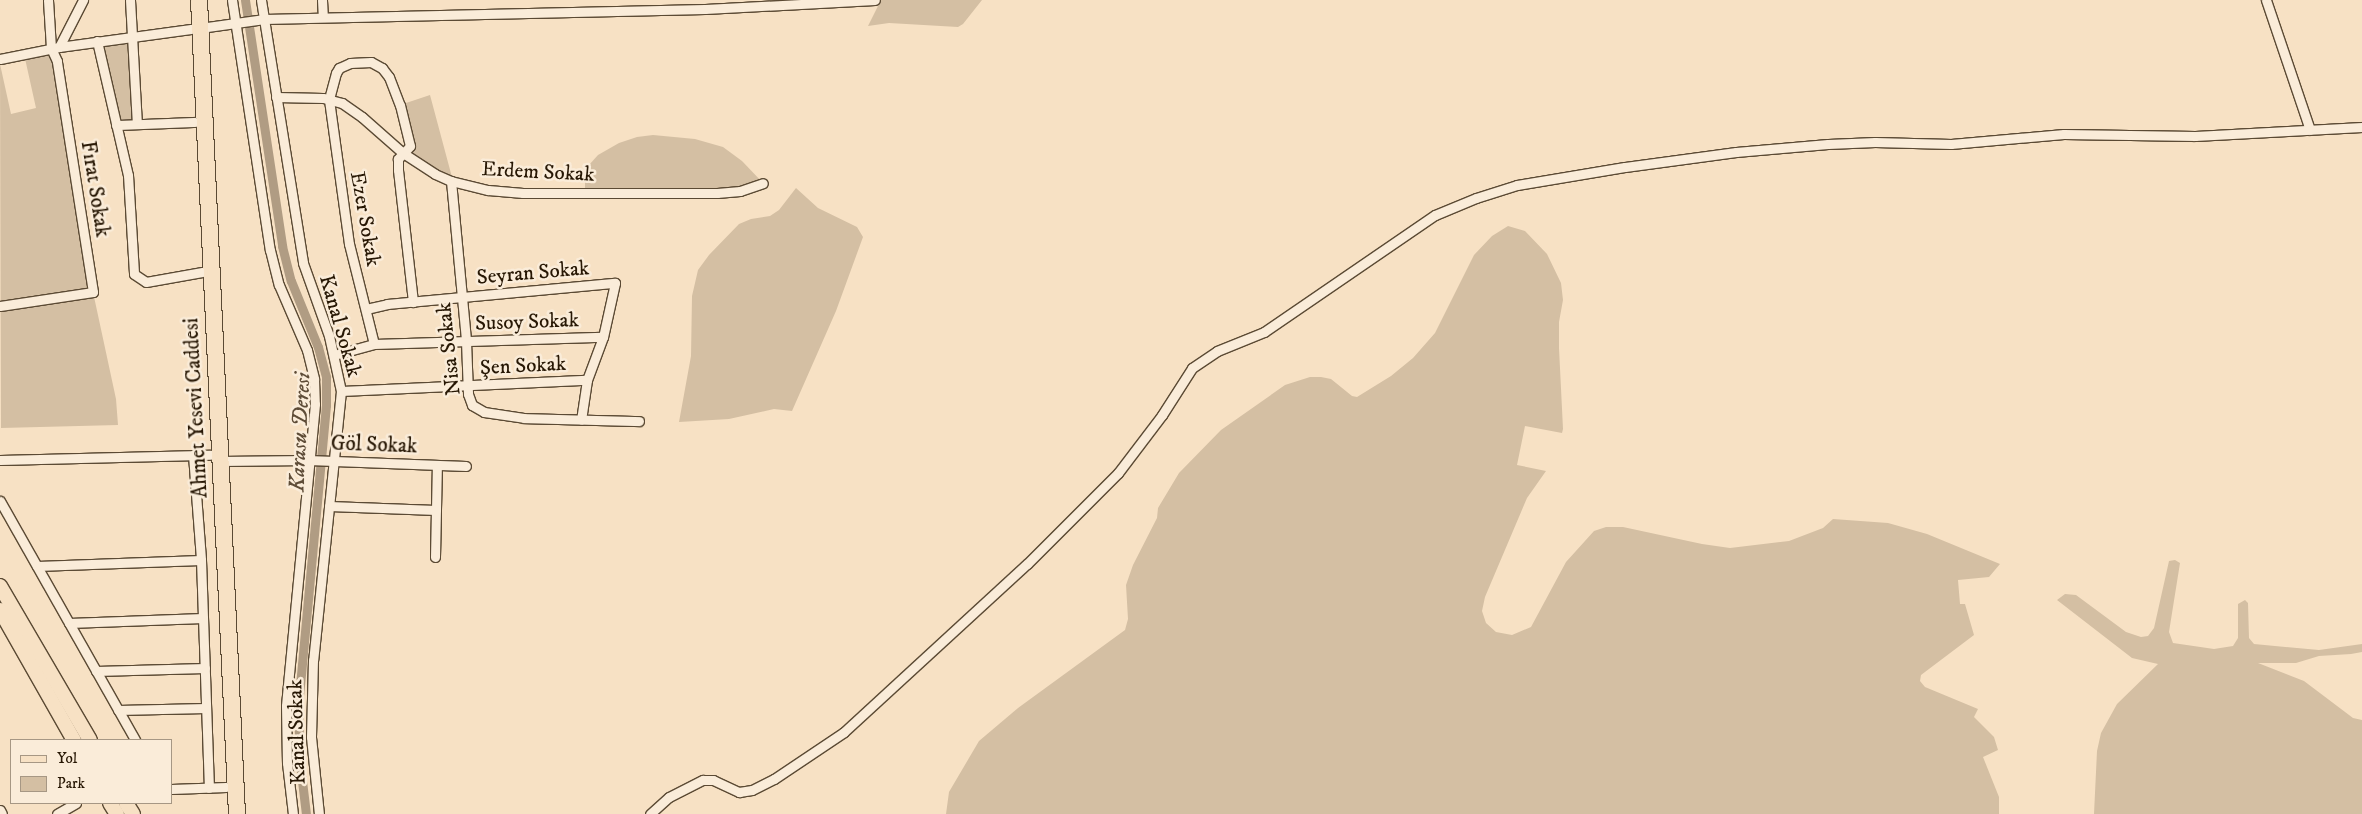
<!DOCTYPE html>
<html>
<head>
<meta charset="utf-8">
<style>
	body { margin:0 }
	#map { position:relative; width:2362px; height:814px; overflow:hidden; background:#f7e1c4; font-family:"IM FELL DW Pica",serif }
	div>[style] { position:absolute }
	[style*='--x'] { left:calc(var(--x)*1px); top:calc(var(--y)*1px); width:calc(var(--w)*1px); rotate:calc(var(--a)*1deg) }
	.green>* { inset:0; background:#d4bfa3 }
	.canal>* { height:9px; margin:-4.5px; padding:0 4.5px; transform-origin:4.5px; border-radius:4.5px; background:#b09c83 }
	.roads { filter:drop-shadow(1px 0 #5b4a34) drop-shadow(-1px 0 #5b4a34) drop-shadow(0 1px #5b4a34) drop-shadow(0 -1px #5b4a34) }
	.street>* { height:9px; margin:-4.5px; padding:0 4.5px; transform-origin:4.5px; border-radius:4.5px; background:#faecd9 }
	.primary>* { height:14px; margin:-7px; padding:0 7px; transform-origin:7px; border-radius:7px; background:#f7e1c4 }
	.highway>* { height:16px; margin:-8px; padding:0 8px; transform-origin:8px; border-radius:8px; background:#f7e1c4 }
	span { translate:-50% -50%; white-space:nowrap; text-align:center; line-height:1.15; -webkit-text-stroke:5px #faecd9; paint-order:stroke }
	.street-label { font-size:21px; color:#271704 }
	.water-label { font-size:22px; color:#5e4c37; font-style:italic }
	.legend { position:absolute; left:10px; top:739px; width:162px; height:65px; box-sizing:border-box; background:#faecd9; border:1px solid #a69784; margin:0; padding:6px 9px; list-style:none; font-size:15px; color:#271704 }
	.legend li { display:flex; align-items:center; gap:10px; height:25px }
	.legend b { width:25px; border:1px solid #a69784 }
</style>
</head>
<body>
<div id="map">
	<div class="green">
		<i style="clip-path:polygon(881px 0,982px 0,963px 24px,958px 27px,889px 23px,868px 26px)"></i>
		<i style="clip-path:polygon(132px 37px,137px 124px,116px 125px,97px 41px)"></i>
		<i style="clip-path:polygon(51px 48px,93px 292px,116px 399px,118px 425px,1px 428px,0 64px,11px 114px,36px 108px,24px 54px)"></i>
		<i style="clip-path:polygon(430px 95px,453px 181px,403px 153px,410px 146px,400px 105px)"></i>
		<i style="clip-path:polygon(653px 135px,695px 139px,723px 147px,742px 161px,763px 183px,746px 190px,585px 193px,585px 174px,589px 165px,598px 155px,619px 143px,637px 137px)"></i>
		<i style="clip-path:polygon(796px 188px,818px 208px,857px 227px,863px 237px,836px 311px,792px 411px,774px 409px,729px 419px,679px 422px,691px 356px,692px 296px,698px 270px,709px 255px,739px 224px,751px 219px,770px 216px,779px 210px)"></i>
		<i style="clip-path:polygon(1508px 226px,1525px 231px,1547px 254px,1561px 283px,1563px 300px,1559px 322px,1559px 348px,1563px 429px,1562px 433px,1525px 426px,1517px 465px,1546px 471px,1527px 498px,1485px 597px,1482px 611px,1486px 623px,1496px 632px,1512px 635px,1531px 627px,1566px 562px,1594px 531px,1606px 527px,1623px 527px,1702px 544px,1730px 548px,1789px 541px,1823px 528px,1833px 519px,1888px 523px,1927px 534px,2000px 564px,1989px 577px,1958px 580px,1960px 604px,1965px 604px,1974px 635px,1921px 675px,1920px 681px,1925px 687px,1978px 709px,1974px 717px,1994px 737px,1998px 750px,1983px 757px,1999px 797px,1999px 814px,946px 814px,949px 792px,979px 741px,1018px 708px,1125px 630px,1128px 619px,1126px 585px,1133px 565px,1157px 518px,1158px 508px,1179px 473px,1221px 430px,1285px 385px,1310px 377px,1321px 377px,1331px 379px,1352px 396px,1357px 397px,1391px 376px,1413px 358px,1435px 333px,1474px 255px,1492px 236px)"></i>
		<i style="clip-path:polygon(2175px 560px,2180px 563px,2169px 632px,2173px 643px,2214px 649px,2233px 646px,2238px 638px,2238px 604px,2245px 600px,2248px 603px,2249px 638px,2254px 644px,2319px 650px,2362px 644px,2362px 652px,2351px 654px,2319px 656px,2296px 663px,2258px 663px,2304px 681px,2353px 718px,2362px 720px,2362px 814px,2094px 814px,2097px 751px,2101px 733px,2117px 704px,2158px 664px,2132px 658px,2057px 600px,2065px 594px,2076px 595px,2126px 632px,2141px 637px,2148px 636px,2154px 628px,2169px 561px)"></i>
	</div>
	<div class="canal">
		<i style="--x:245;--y:0;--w:249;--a:81.4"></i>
		<i style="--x:282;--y:246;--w:36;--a:76"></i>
		<i style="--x:291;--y:281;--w:71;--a:67.8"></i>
		<i style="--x:318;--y:347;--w:31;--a:75"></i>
		<i style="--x:326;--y:377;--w:28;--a:90"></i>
		<i style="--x:326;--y:405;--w:304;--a:95.3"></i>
		<i style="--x:298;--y:708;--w:56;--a:88"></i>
		<i style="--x:300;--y:764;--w:50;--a:83.2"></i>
	</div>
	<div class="roads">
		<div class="street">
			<i style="--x:130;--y:0;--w:124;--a:86.8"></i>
			<i style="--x:232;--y:0;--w:253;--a:81.4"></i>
			<i style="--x:270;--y:250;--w:36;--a:76"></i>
			<i style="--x:279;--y:285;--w:71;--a:66.7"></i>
			<i style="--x:307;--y:350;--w:30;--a:76"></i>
			<i style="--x:314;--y:379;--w:25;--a:88"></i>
			<i style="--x:315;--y:404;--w:303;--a:95.5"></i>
			<i style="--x:286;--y:706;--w:57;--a:89"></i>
			<i style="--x:287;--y:763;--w:51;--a:83.3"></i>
			<i style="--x:261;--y:0;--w:266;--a:80.9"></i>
			<i style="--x:303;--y:263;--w:77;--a:70.4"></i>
			<i style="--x:329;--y:336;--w:56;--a:77.7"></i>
			<i style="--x:341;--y:391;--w:270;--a:95.9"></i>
			<i style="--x:313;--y:660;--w:77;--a:91.5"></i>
			<i style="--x:311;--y:737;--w:77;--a:84.1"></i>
			<i style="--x:322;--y:0;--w:17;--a:87"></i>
			<i style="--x:2266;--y:0;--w:137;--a:71.3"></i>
			<i style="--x:200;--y:28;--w:65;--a:-8"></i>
			<i style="--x:264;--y:19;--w:441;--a:-1.3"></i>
			<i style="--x:705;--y:9;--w:170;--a:-3"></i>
			<i style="--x:97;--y:41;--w:138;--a:77"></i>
			<i style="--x:128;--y:175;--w:99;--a:86.5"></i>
			<i style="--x:134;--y:274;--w:14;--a:34"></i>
			<i style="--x:146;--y:282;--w:57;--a:-10.1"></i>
			<i style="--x:59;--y:47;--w:53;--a:-62.9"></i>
			<i style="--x:0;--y:59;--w:60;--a:-11.5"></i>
			<i style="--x:59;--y:47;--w:133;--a:-7.8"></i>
			<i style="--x:276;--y:97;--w:47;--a:1.2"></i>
			<i style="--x:323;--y:98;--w:20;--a:15"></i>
			<i style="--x:342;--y:103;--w:24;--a:35"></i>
			<i style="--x:362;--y:117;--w:55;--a:41.3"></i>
			<i style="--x:403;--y:153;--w:38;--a:33"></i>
			<i style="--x:435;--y:174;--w:17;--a:24"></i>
			<i style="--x:451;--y:181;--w:38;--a:14"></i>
			<i style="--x:488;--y:190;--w:35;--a:5"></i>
			<i style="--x:523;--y:193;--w:194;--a:0"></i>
			<i style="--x:717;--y:193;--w:23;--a:-5"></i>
			<i style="--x:740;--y:191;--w:24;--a:-19"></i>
			<i style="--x:116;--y:125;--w:79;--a:-2.2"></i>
			<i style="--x:451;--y:181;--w:161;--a:84.6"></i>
			<i style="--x:466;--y:341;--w:53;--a:87.8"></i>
			<i style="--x:468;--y:394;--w:12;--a:70"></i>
			<i style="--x:472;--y:405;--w:14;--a:30"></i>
			<i style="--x:484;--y:412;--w:40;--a:8.5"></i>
			<i style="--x:524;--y:418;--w:115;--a:1.5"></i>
			<i style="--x:0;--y:306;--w:94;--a:-8.6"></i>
			<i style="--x:93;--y:292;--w:234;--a:-98.9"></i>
			<i style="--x:57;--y:61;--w:14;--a:-115"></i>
			<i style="--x:51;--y:48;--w:48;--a:-93.6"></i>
			<i style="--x:366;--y:309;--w:22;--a:-13"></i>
			<i style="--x:387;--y:304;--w:229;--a:-5.3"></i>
			<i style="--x:615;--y:283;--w:55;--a:102.5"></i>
			<i style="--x:603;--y:337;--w:46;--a:110.4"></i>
			<i style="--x:587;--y:380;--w:40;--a:98.5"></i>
			<i style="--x:374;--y:344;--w:103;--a:-104"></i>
			<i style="--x:349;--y:244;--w:146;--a:-97.9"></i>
			<i style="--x:329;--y:99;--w:27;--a:-75"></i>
			<i style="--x:336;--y:73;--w:6;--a:-59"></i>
			<i style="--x:339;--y:68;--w:12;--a:-24"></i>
			<i style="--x:350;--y:63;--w:21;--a:-3"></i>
			<i style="--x:371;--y:62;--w:13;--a:29"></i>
			<i style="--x:382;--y:68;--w:11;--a:52"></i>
			<i style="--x:389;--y:77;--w:30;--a:69"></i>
			<i style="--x:400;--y:105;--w:42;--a:76.3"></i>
			<i style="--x:410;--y:146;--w:18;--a:133"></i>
			<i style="--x:398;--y:159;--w:11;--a:90"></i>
			<i style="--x:398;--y:170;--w:133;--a:83.5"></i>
			<i style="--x:334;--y:355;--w:41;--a:-15.4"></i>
			<i style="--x:374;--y:344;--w:229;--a:-1.8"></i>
			<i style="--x:341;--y:391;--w:246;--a:-2.6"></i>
			<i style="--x:193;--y:455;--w:105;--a:85.6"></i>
			<i style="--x:201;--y:560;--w:228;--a:88"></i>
			<i style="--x:0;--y:460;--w:210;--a:-1.4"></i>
			<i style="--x:220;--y:461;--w:88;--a:-0.7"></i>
			<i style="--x:308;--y:460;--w:158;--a:2.2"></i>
			<i style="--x:0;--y:501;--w:274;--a:60.5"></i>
			<i style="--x:329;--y:506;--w:107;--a:2.1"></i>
			<i style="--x:435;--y:557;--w:92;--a:-88.8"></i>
			<i style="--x:37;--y:566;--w:164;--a:-2.1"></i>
			<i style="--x:69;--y:623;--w:134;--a:-2.1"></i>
			<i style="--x:96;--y:671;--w:109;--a:-1.6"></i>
			<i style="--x:118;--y:710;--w:88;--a:-1.3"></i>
			<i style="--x:171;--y:789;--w:55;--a:-2.1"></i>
			<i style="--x:0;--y:810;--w:4;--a:63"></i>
			<i style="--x:57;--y:814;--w:22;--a:-30"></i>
			<i style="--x:650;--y:814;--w:25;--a:-42"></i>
			<i style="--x:669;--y:797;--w:38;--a:-27"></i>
			<i style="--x:703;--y:780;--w:10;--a:0"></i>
			<i style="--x:713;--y:780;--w:29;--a:25"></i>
			<i style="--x:739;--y:792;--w:13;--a:-9"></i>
			<i style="--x:752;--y:790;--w:25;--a:-27"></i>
			<i style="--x:774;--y:779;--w:84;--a:-33.9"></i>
			<i style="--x:844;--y:732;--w:248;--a:-42.6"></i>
			<i style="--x:1027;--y:564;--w:129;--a:-45"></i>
			<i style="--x:1118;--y:473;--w:73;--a:-52.8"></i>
			<i style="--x:1162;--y:415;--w:56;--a:-57.4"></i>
			<i style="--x:1192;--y:368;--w:30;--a:-34"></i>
			<i style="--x:1217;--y:351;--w:51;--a:-22"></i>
			<i style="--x:1264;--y:332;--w:207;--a:-34.4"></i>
			<i style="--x:1435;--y:215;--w:44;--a:-22.5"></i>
			<i style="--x:1476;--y:198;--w:43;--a:-17.6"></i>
			<i style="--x:1517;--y:185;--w:109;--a:-9.5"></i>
			<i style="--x:1625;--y:167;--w:112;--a:-7.7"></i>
			<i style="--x:1736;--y:152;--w:92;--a:-5"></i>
			<i style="--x:1828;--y:144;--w:47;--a:-2.4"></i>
			<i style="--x:1875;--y:142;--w:76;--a:1.5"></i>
			<i style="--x:1951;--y:144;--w:113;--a:-5.1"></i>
			<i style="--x:2064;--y:134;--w:131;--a:0.9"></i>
			<i style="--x:2195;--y:136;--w:167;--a:-3.1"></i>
		</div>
		<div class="primary">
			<i style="--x:0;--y:586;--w:178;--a:59.7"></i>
			<i style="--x:0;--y:610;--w:150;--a:60.4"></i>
			<i style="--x:110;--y:803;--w:13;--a:58"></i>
			<i style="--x:126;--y:803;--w:13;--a:58"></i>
		</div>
		<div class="highway">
			<i style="--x:199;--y:0;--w:815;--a:87.33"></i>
		</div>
	</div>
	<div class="street-label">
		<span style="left:538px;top:172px;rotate:3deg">Erdem Sokak</span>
		<span style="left:95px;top:189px;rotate:81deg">Fırat Sokak</span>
		<span style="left:365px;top:219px;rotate:80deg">Ezer Sokak</span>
		<span style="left:533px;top:273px;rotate:-5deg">Seyran Sokak</span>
		<span style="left:527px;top:322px;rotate:-2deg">Susoy Sokak</span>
		<span style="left:340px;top:326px;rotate:74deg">Kanal Sokak</span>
		<span style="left:449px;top:349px;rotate:-96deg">Nisa Sokak</span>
		<span style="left:523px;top:366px;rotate:-3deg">Şen Sokak</span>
		<span style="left:196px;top:408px;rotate:-93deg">Ahmet Yesevi Caddesi</span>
		<span style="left:374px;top:445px;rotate:2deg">Göl Sokak</span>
		<span style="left:297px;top:732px;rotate:-92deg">Kanal Sokak</span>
	</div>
	<div class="water-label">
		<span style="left:300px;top:432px;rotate:-87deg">Karasu Deresi</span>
	</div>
	<ul class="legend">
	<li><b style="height:6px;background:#f7e1c4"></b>Yol</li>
	<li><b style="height:14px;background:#d4bfa3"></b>Park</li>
	</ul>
</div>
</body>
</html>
